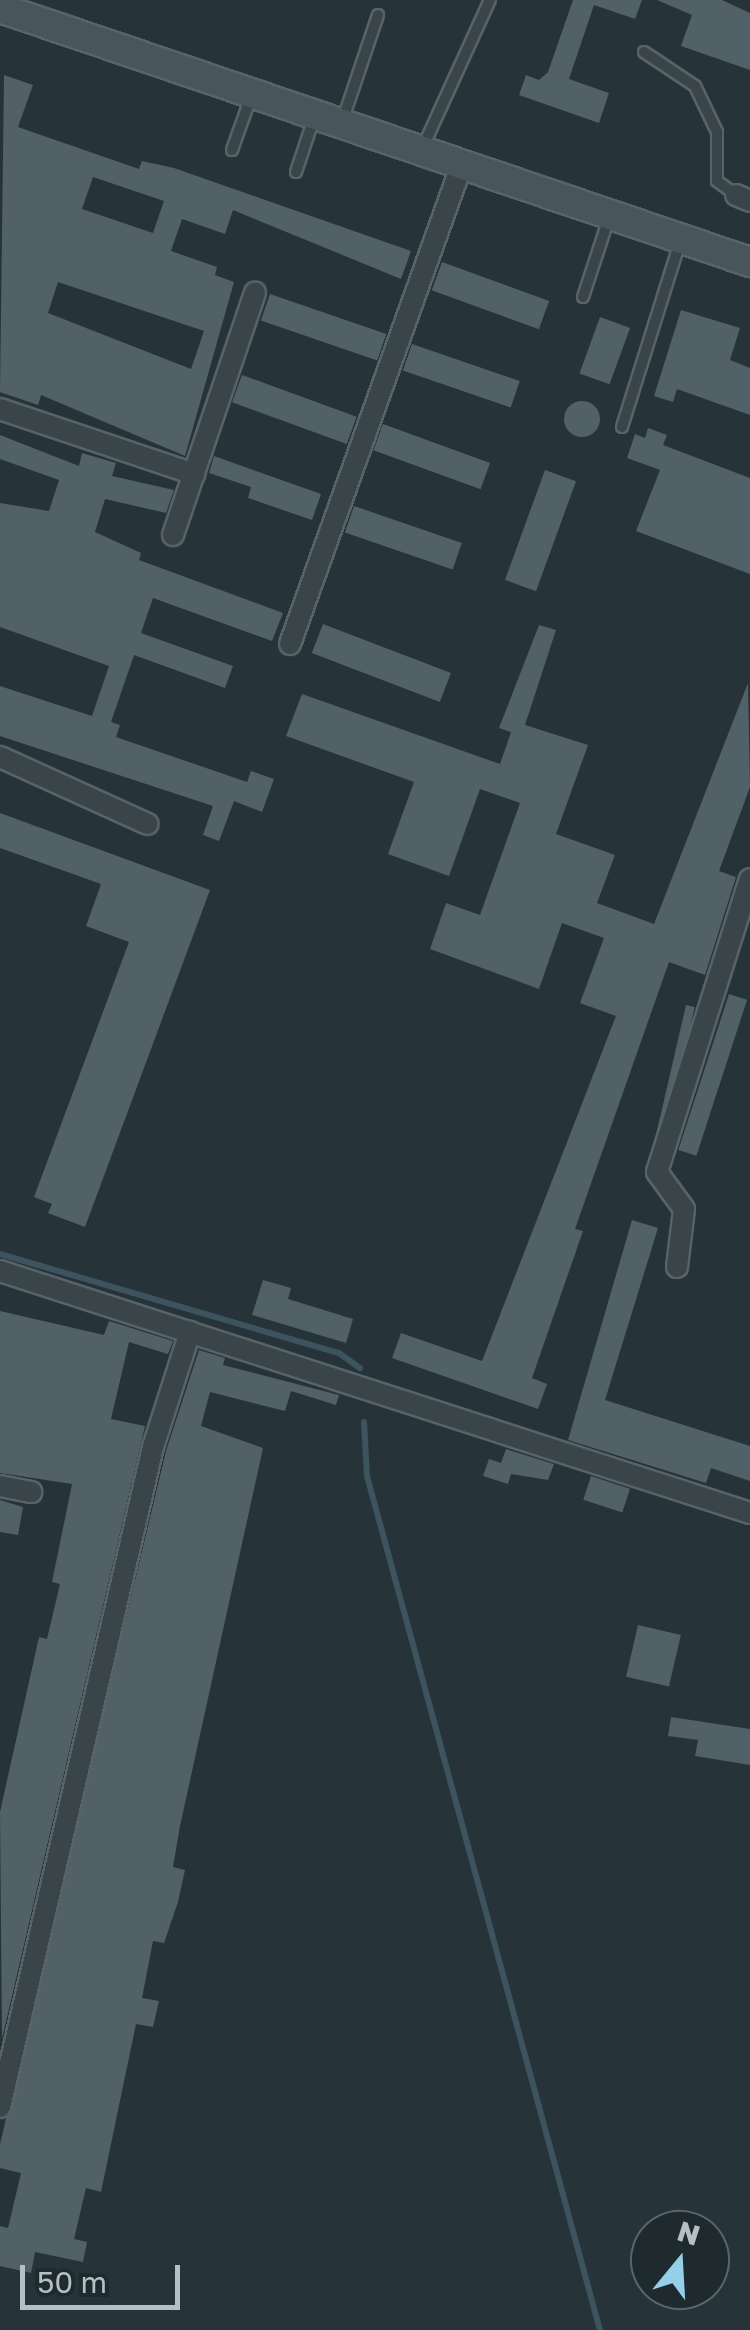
<!DOCTYPE html>
<html>
<head>
<meta charset="utf-8">
<style>
	body { margin:0 }
	#map { position:relative; width:750px; height:2330px; overflow:hidden; background:#263439; font-family:"Golos Text",sans-serif }
	div>[style] { position:absolute }
	[style*='--x'] { left:calc(var(--x)*1px); top:calc(var(--y)*1px); width:calc(var(--w)*1px); rotate:calc(var(--a)*1deg) }
	.stream>* { height:6px; margin:-3px; padding:0 3px; transform-origin:3px; border-radius:3px; background:#3c545e }
	.building>* { inset:0; background:#526167; transform-origin:0 0 }
	.round { border-radius:50% }
	.roads { filter:drop-shadow(2px 0 #586368) drop-shadow(-2px 0 #586368) drop-shadow(0 2px #586368) drop-shadow(0 -2px #586368) }
	.lane>* { height:10px; margin:-5px; padding:0 5px; transform-origin:5px; border-radius:5px; background:#3a454a }
	.street>* { height:20px; margin:-10px; padding:0 10px; transform-origin:10px; border-radius:10px; background:#3a454a }
	.secondary>* { height:28px; margin:-14px; padding:0 14px; transform-origin:14px; border-radius:14px; background:#48565c }
	span { translate:-50% -50%; white-space:nowrap; text-align:center; line-height:1.15; -webkit-text-stroke:8px #1f2a2f; paint-order:stroke }
	.north { position:absolute; left:630px; top:2210px; width:100px; height:100px; box-sizing:border-box; background:#1f2a2f; border:2px solid #5b666b; border-radius:50%; rotate:18deg; font-size:28px; font-weight:700; line-height:40px; text-align:center; color:#b5c0c5 }
	.north::after { content:''; display:block; margin:auto; width:35px; height:45px; background:#96cfea; clip-path:polygon(50% 0,100% 100%,50% 72%,0 100%) }
	.scale { position:absolute; left:20px; top:2265px; width:160px; height:45px; box-sizing:border-box; border:5px solid #b5c0c5; border-top:0; padding-left:12px; font-size:30px; line-height:35px; white-space:nowrap; color:#b5c0c5; -webkit-text-stroke:8px #1f2a2f; paint-order:stroke }
</style>
</head>
<body>
<div id="map">
	<div class="stream">
		<i style="--x:0;--y:1254;--w:353;--a:16.3"></i>
		<i style="--x:339;--y:1353;--w:26;--a:36"></i>
		<i style="--x:364;--y:1422;--w:54;--a:86.8"></i>
		<i style="--x:367;--y:1476;--w:885;--a:74.74"></i>
	</div>
	<div class="building">
		<i style="clip-path:polygon(573px 0,642px 0,635px 19px,594px 5px,569px 79px,609px 93px,599px 123px,519px 95px,526px 75px,539px 80px,548px 72px)"></i>
		<i style="clip-path:polygon(657px 0,722px 0,750px 13px,750px 70px,681px 46px,692px 15px)"></i>
		<i style="clip-path:polygon(evenodd,4px 75px,33px 85px,18px 127px,139px 169px,142px 161px,174px 168px,411px 251px,401px 279px,233px 210px,225px 234px,182px 219px,171px 251px,217px 267px,215px 275px,234px 282px,185px 456px,41px 395px,38px 405px,0 392px,4px 75px,93px 177px,164px 201px,153px 233px,82px 209px,93px 177px,4px 75px,58px 282px,204px 331px,191px 369px,48px 313px,58px 282px)"></i>
		<i style="left:442px;top:262px;width:114px;height:30px;rotate:20deg"></i>
		<i style="left:270px;top:294px;width:123px;height:28px;rotate:19deg"></i>
		<i style="clip-path:polygon(681px 310px,740px 328px,730px 360px,750px 368px,750px 415px,677px 389px,673px 402px,654px 396px)"></i>
		<i style="left:600px;top:317px;width:32px;height:60px;rotate:20deg"></i>
		<i style="left:412px;top:344px;width:114px;height:28px;rotate:19deg"></i>
		<i style="left:242px;top:375px;width:122px;height:29px;rotate:20deg"></i>
		<i class="round" style="left:564px;top:401px;width:36px;height:36px"></i>
		<i style="left:383px;top:424px;width:114px;height:28px;rotate:20deg"></i>
		<i style="clip-path:polygon(648px 428px,667px 435px,663px 445px,750px 478px,750px 574px,636px 531px,660px 470px,627px 458px,635px 434px,645px 438px)"></i>
		<i style="clip-path:polygon(0 435px,79px 466px,82px 453px,116px 463px,112px 476px,174px 490px,166px 513px,105px 499px,95px 532px,141px 553px,139px 560px,283px 613px,272px 641px,153px 598px,141px 633px,233px 666px,225px 688px,134px 655px,111px 722px,120px 725px,116px 737px,247px 782px,251px 771px,274px 779px,262px 812px,234px 801px,219px 841px,203px 835px,213px 806px,0 736px,0 686px,92px 716px,109px 666px,0 627px,0 503px,49px 511px,59px 480px,0 459px)"></i>
		<i style="clip-path:polygon(214px 456px,321px 494px,312px 520px,248px 498px,251px 487px,209px 473px)"></i>
		<i style="left:545px;top:470px;width:33px;height:117px;rotate:20deg"></i>
		<i style="left:354px;top:506px;width:114px;height:28px;rotate:19deg"></i>
		<i style="left:323px;top:624px;width:137px;height:31px;rotate:21deg"></i>
		<i style="clip-path:polygon(539px 625px,556px 630px,525px 725px,588px 745px,556px 834px,615px 855px,597px 903px,654px 924px,748px 683px,750px 787px,719px 871px,736px 877px,705px 975px,669px 962px,575px 1229px,583px 1231px,532px 1378px,547px 1384px,538px 1409px,392px 1358px,401px 1333px,482px 1361px,616px 1016px,580px 1003px,604px 938px,562px 923px,539px 989px,430px 949px,446px 903px,480px 915px,520px 803px,480px 789px,449px 876px,388px 854px,414px 782px,286px 736px,302px 694px,500px 764px,511px 732px,499px 728px)"></i>
		<i style="clip-path:polygon(0 813px,210px 890px,85px 1227px,48px 1213px,52px 1204px,34px 1197px,129px 942px,86px 926px,101px 884px,0 848px)"></i>
		<i style="left:729px;top:994px;width:19px;height:164px;rotate:18deg"></i>
		<i style="left:686px;top:1005px;width:9px;height:141px;rotate:13deg"></i>
		<i style="clip-path:polygon(632px 1220px,658px 1228px,605px 1400px,750px 1446px,750px 1481px,711px 1468px,706px 1483px,568px 1440px)"></i>
		<i style="clip-path:polygon(263px 1280px,291px 1288px,288px 1299px,353px 1319px,346px 1343px,252px 1315px)"></i>
		<i style="clip-path:polygon(0 1311px,104px 1335px,109px 1321px,173px 1341px,168px 1354px,129px 1342px,111px 1419px,145px 1426px,2px 2039px,0 1812px,39px 1637px,47px 1639px,60px 1584px,52px 1582px,72px 1484px,0 1473px)"></i>
		<i style="clip-path:polygon(199px 1350px,225px 1358px,223px 1365px,339px 1395px,336px 1405px,291px 1391px,285px 1411px,210px 1392px,201px 1426px,263px 1448px,180px 1826px,173px 1867px,185px 1870px,178px 1902px,164px 1943px,153px 1941px,142px 1998px,159px 2001px,153px 2027px,136px 2024px,101px 2192px,86px 2188px,74px 2239px,87px 2242px,83px 2262px,35px 2252px,31px 2273px,0 2266px,0 2226px,8px 2228px,21px 2173px,0 2168px,0 2144px,166px 1451px)"></i>
		<i style="clip-path:polygon(506px 1449px,554px 1464px,548px 1480px,511px 1474px,508px 1484px,483px 1476px,489px 1459px,501px 1463px)"></i>
		<i style="left:591px;top:1476px;width:41px;height:25px;rotate:18deg"></i>
		<i style="clip-path:polygon(0 1500px,23px 1507px,18px 1535px,0 1532px)"></i>
		<i style="left:638px;top:1625px;width:44px;height:53px;rotate:13deg"></i>
		<i style="clip-path:polygon(671px 1717px,750px 1729px,750px 1765px,695px 1756px,698px 1740px,668px 1736px)"></i>
	</div>
	<div class="roads">
		<div class="lane">
			<i style="--x:644;--y:52;--w:61;--a:33.7"></i>
			<i style="--x:695;--y:86;--w:51;--a:64.4"></i>
			<i style="--x:717;--y:132;--w:49;--a:90"></i>
			<i style="--x:717;--y:181;--w:24;--a:36"></i>
			<i style="--x:342;--y:122;--w:113;--a:-71.4"></i>
			<i style="--x:422;--y:149;--w:164;--a:-65.5"></i>
			<i style="--x:232;--y:150;--w:59;--a:-70.3"></i>
			<i style="--x:296;--y:172;--w:60;--a:-71.6"></i>
			<i style="--x:583;--y:297;--w:86;--a:-71.8"></i>
			<i style="--x:622;--y:427;--w:197;--a:-72.6"></i>
		</div>
		<div class="street">
			<i style="--x:736;--y:195;--w:15;--a:23"></i>
			<i style="--x:0;--y:409;--w:205;--a:18.5"></i>
			<i style="--x:173;--y:535;--w:256;--a:-71.3"></i>
			<i style="--x:290;--y:644;--w:510;--a:-70.29"></i>
			<i style="--x:0;--y:757;--w:162;--a:24.4"></i>
			<i style="--x:677;--y:1267;--w:58;--a:-83.1"></i>
			<i style="--x:684;--y:1209;--w:46;--a:-126.1"></i>
			<i style="--x:657;--y:1172;--w:307;--a:-72.4"></i>
			<i style="--x:0;--y:1271;--w:788;--a:17.88"></i>
			<i style="--x:0;--y:1486;--w:32;--a:11"></i>
			<i style="--x:0;--y:2107;--w:678;--a:-76.95"></i>
			<i style="--x:153;--y:1447;--w:121;--a:-72.2"></i>
		</div>
		<div class="secondary">
			<i style="--x:0;--y:8;--w:792;--a:18.71"></i>
		</div>
	</div>
	<div class="north">N</div>
	<div class="scale">50 m</div>
</div>
</body>
</html>
